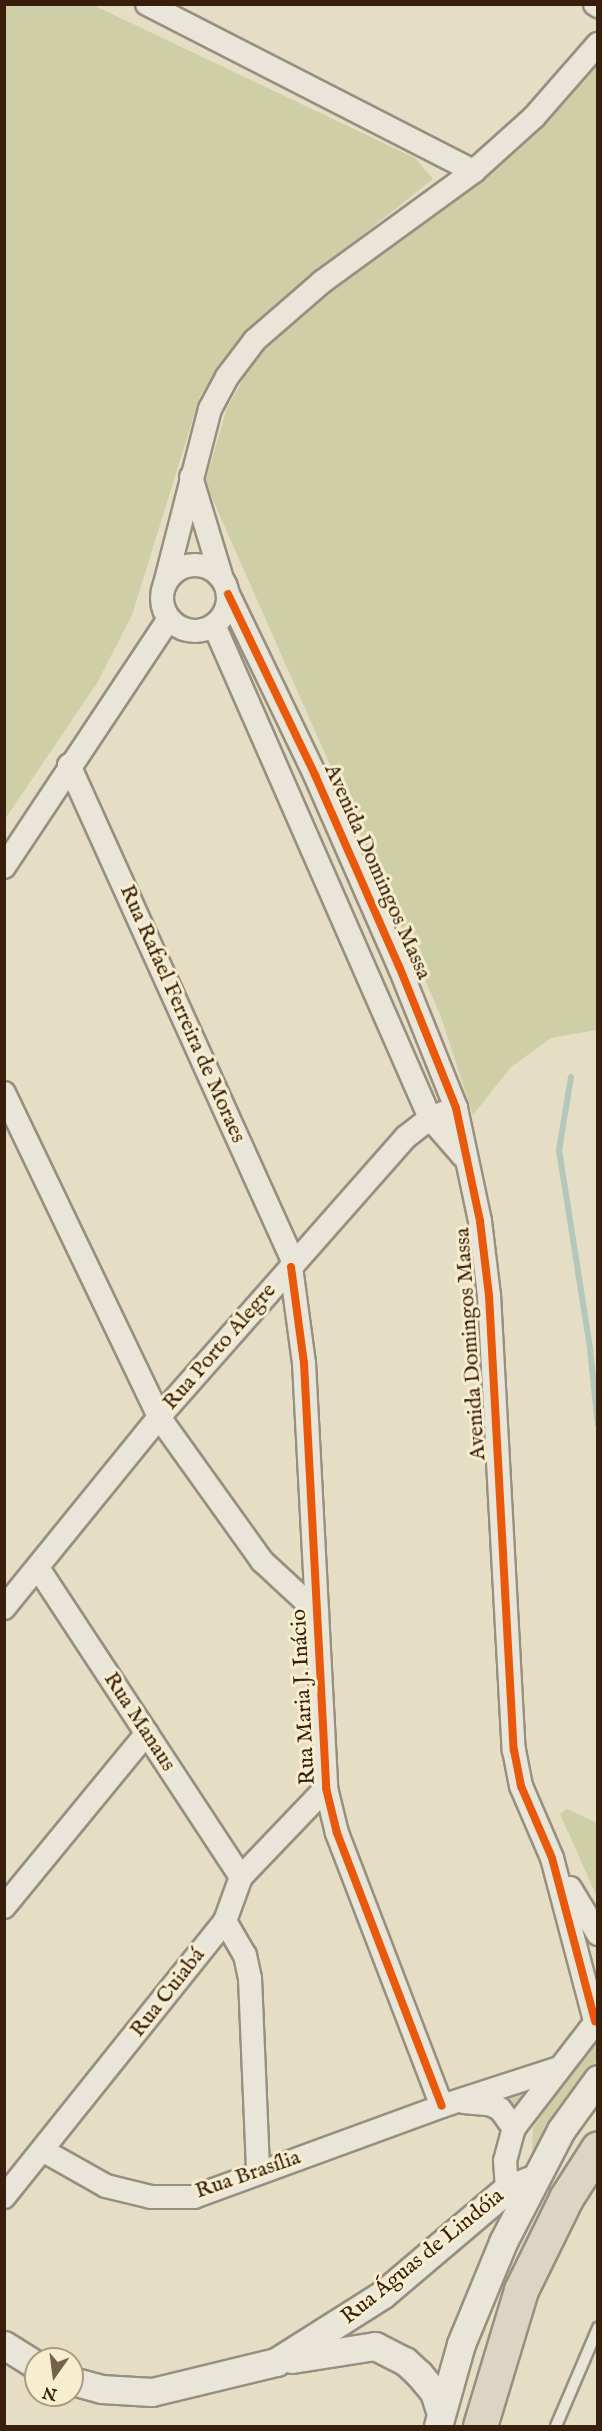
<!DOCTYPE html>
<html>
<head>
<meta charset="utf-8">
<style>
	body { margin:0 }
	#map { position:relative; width:602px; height:2431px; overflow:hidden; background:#e5ddc4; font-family:"IM FELL English",serif }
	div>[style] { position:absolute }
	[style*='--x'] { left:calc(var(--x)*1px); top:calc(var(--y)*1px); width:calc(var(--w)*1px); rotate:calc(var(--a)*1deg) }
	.green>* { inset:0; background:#cecfa6 }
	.stream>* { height:6px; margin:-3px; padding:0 3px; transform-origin:3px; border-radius:3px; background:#b3c7ba }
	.roads { filter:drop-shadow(2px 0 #978f7f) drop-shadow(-2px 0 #978f7f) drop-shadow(0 2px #978f7f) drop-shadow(0 -2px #978f7f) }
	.service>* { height:10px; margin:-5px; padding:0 5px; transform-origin:5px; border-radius:5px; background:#e9e6d9 }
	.minor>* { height:22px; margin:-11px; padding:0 11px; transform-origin:11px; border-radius:11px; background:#e9e6d9 }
	.minor>.ring { margin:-11px; padding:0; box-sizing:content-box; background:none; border:22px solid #e9e6d9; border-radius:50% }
	.tertiary>* { height:27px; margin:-13.5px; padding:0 13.5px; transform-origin:13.5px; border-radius:13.5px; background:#e9e6d9 }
	.primary>* { height:33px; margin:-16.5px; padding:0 16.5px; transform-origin:16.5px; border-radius:16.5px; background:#ddd5c4 }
	.cycleway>* { height:8px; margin:-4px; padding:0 4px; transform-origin:4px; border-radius:4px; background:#e8590c }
	span { translate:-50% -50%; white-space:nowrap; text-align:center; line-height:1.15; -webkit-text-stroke:6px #f7eed0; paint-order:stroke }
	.street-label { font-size:22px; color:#391f0b }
	.frame { position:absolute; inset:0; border:6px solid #391f0b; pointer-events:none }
	.north { position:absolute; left:24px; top:2347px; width:60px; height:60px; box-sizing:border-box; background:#f7eed0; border:2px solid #ab9b81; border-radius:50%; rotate:194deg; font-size:16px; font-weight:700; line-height:24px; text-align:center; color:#391f0b }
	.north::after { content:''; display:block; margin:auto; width:21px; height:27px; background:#75624c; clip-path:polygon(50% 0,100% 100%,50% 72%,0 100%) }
</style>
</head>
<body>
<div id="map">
	<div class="green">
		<i style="clip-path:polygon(5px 5px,93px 5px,415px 158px,433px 179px,272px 307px,231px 352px,200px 396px,132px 615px,97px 683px,5px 819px)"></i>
		<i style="clip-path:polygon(597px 63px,597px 1030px,551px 1038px,511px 1067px,473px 1115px,440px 1014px,205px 482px,227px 408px,256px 356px,311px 304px,484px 178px,542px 125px)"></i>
		<i style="clip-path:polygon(567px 1809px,597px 1823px,597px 1897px,560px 1814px)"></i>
		<i style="clip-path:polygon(597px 2031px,597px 2060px,532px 2154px,533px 2128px)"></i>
		<i style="clip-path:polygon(540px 2080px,520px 2112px,497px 2096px)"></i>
	</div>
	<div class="stream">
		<i style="--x:571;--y:1077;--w:74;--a:99.3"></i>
		<i style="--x:559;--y:1150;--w:201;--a:81.1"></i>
		<i style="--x:590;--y:1349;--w:76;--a:84"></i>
	</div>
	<div class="roads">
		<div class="service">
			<i style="--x:556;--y:2426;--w:107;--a:-66.8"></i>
		</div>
		<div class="minor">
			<i style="--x:147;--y:4;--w:367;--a:27.1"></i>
			<i style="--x:595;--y:4;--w:4;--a:34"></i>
			<i style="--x:191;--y:477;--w:103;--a:73.1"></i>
			<i class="ring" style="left:162px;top:565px;width:44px;height:44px"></i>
			<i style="--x:165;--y:584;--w:181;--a:-75.6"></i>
			<i style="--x:210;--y:409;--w:36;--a:-62"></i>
			<i style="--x:227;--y:377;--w:46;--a:-52.9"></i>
			<i style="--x:255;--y:340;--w:89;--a:-40.9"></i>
			<i style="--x:322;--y:282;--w:188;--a:-36.1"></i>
			<i style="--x:474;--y:171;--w:81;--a:-42"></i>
			<i style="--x:534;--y:117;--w:97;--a:-48.8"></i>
			<i style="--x:228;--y:594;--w:201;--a:64.3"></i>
			<i style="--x:315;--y:775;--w:209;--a:66.3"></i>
			<i style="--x:399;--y:966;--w:153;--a:68.1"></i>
			<i style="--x:456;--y:1108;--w:116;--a:78"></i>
			<i style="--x:480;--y:1221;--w:75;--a:83.1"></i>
			<i style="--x:489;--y:1295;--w:456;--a:86.9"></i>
			<i style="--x:514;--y:1750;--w:37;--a:79"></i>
			<i style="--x:521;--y:1786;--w:78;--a:66.7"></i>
			<i style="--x:552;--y:1858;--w:169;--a:75.2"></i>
			<i style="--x:214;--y:625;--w:538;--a:66.34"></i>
			<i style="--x:430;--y:1118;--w:50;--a:49"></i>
			<i style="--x:69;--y:765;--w:546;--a:65.69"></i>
			<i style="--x:4;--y:867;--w:298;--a:-56.4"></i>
			<i style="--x:4;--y:1093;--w:359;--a:64.4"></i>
			<i style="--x:159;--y:1417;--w:177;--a:54.4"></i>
			<i style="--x:262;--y:1561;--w:75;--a:42.8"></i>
			<i style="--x:291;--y:1267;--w:97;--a:82.3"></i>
			<i style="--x:304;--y:1363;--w:426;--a:87"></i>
			<i style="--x:326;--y:1788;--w:46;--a:76.3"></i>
			<i style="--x:337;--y:1833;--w:292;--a:69"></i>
			<i style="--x:38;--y:1568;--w:370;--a:56.7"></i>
			<i style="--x:4;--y:1608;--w:246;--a:-50.9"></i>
			<i style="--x:159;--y:1417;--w:373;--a:-48.6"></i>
			<i style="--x:406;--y:1137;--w:31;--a:-38"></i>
			<i style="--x:430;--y:1118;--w:28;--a:-21"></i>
			<i style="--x:570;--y:1888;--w:54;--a:58.7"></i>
			<i style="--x:4;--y:1907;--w:225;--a:-50.6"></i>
			<i style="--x:225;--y:1921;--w:39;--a:60"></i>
			<i style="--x:245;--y:1955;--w:24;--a:78"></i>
			<i style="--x:250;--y:1978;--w:193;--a:87.6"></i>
			<i style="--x:464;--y:2102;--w:25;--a:5"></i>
			<i style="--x:489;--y:2104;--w:12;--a:24"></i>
			<i style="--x:500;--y:2109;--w:24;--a:54"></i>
			<i style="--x:44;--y:2151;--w:71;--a:29.4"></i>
			<i style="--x:106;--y:2186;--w:46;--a:13.7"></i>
			<i style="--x:151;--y:2197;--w:43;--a:0"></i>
			<i style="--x:194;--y:2197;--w:264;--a:-20.1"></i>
			<i style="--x:442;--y:2106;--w:120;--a:-18"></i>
			<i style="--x:507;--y:2189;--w:28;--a:-94"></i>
			<i style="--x:505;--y:2161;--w:34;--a:-75"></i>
			<i style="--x:514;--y:2128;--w:138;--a:-52.4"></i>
			<i style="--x:4;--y:2197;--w:354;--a:-51.3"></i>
			<i style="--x:225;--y:1921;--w:47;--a:-70"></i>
			<i style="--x:241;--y:1877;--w:123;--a:-46.3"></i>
		</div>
		<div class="tertiary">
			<i style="--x:4;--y:2345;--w:38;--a:32"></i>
			<i style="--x:292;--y:2359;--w:84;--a:-8.9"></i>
			<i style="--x:375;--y:2346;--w:34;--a:27"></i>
			<i style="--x:405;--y:2361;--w:19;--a:43"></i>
			<i style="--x:419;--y:2374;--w:23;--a:50"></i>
			<i style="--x:434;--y:2392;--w:19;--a:72"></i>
			<i style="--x:72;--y:2381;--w:30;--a:15"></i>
			<i style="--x:101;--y:2389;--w:51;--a:3.4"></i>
			<i style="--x:152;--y:2392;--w:128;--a:-13.6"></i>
			<i style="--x:276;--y:2362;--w:125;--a:-32.3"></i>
			<i style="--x:382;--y:2295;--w:164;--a:-40.3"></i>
			<i style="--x:507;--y:2189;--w:30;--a:-21"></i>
			<i style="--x:438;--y:2426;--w:85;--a:-74.3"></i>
			<i style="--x:461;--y:2344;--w:110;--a:-67.6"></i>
			<i style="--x:503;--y:2242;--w:126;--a:-62.6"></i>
			<i style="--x:561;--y:2130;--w:63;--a:-54"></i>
		</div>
		<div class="primary">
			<i style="--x:480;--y:2426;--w:142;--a:-73.2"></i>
			<i style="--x:521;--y:2290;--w:102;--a:-63.9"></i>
			<i style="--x:566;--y:2198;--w:59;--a:-57.4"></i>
		</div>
	</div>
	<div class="cycleway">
		<i style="--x:228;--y:594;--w:201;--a:64.3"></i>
		<i style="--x:315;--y:775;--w:209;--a:66.3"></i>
		<i style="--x:399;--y:966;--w:153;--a:68.1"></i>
		<i style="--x:456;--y:1108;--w:116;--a:78"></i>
		<i style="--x:480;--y:1221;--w:75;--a:83.1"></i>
		<i style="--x:489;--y:1295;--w:456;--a:86.9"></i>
		<i style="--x:514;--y:1750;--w:37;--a:79"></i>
		<i style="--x:521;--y:1786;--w:78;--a:66.7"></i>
		<i style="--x:552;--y:1858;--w:169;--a:75.2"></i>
		<i style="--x:291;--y:1267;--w:97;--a:82.3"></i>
		<i style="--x:304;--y:1363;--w:426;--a:87"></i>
		<i style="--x:326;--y:1788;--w:46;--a:76.3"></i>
		<i style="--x:337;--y:1833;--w:292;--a:69"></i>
	</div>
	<div class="street-label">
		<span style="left:377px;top:872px;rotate:66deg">Avenida Domingos Massa</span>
		<span style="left:182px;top:1014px;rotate:66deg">Rua Rafael Ferreira de Moraes</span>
		<span style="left:471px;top:1344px;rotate:-94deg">Avenida Domingos Massa</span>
		<span style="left:220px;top:1347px;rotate:-49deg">Rua Porto Alegre</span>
		<span style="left:304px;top:1697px;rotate:-93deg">Rua Maria J. Inácio</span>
		<span style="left:139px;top:1722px;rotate:57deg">Rua Manaus</span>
		<span style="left:168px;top:1993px;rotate:-52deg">Rua Cuiabá</span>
		<span style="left:248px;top:2175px;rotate:-19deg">Rua Brasília</span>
		<span style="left:423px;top:2257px;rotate:-39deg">Rua Águas de Lindóia</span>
	</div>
	<div class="frame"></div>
	<div class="north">N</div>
</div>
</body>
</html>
